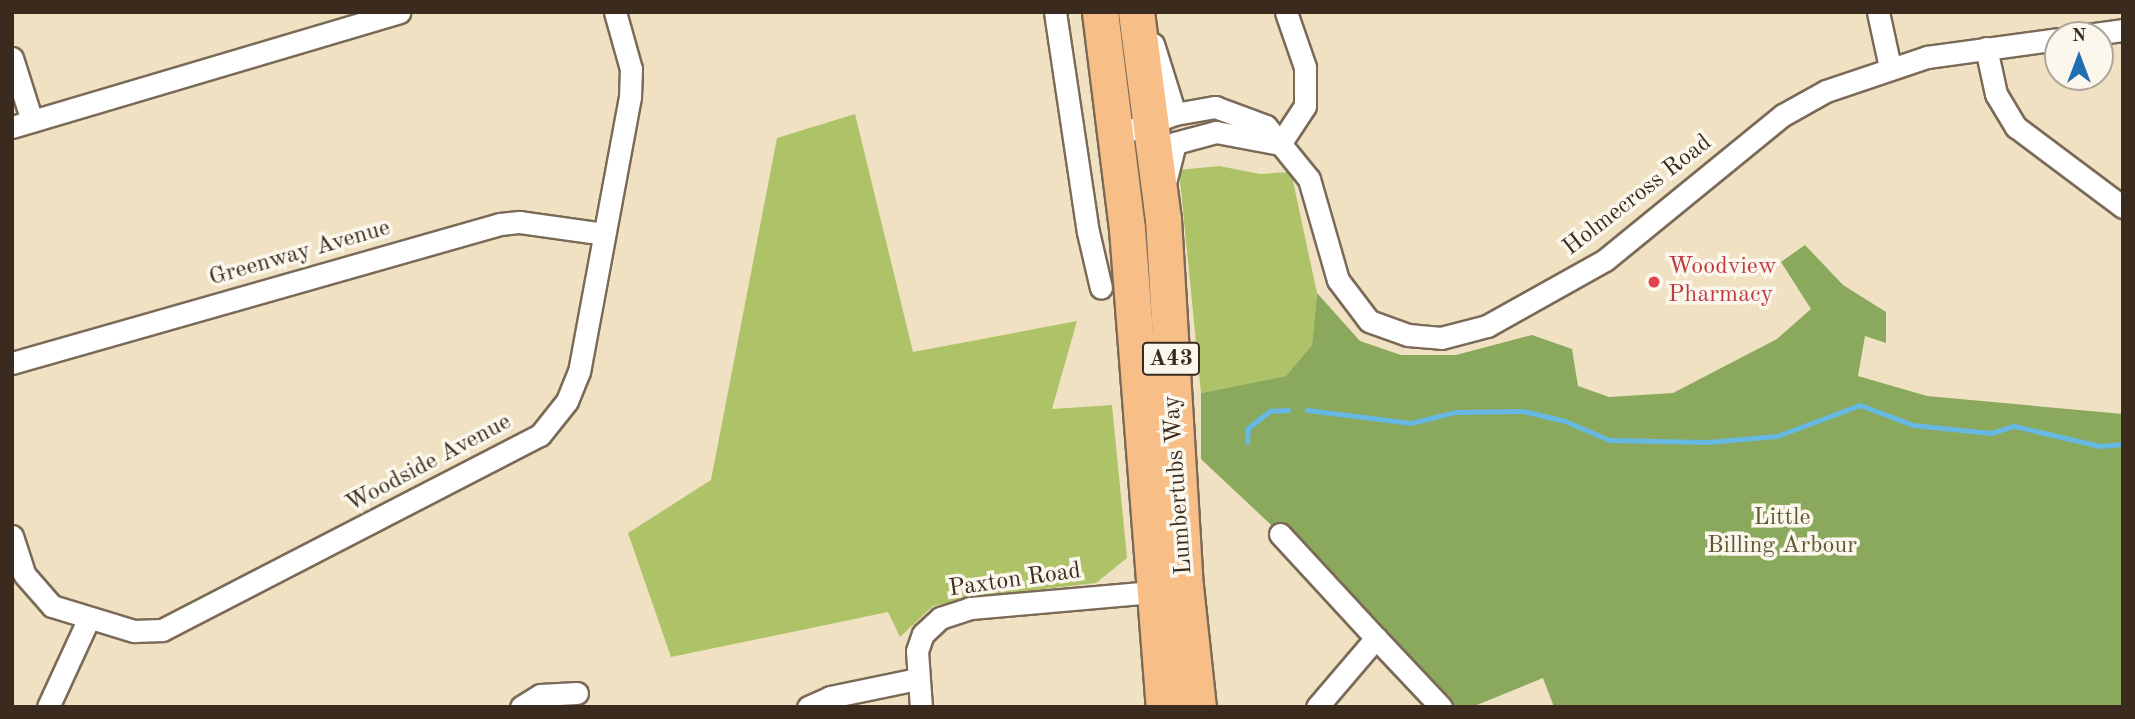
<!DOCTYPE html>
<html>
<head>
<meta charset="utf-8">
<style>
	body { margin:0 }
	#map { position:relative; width:2135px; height:719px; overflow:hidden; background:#f0e1c2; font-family:"Old Standard TT",serif }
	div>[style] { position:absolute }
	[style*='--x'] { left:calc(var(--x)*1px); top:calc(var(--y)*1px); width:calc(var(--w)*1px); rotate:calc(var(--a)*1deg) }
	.green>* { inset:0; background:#aec368 }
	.forest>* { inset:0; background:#8aa95c }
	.stream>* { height:5px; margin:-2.5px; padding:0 2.5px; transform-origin:2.5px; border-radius:2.5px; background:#67b8e2 }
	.roads { filter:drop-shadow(2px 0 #7a6a57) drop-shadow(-2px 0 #7a6a57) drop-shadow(0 2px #7a6a57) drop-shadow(0 -2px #7a6a57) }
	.minor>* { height:21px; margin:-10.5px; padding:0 10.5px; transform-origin:10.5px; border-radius:10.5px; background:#fff }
	.trunk>* { height:35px; margin:-17.5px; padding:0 17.5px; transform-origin:17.5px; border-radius:17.5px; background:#f7be87 }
	.dots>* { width:19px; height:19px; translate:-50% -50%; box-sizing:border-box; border:4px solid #fbf7ec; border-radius:50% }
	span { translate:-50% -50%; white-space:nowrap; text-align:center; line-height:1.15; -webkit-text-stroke:7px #fbf7ec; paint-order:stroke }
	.shield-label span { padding:2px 5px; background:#fbf7ec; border:2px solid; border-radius:5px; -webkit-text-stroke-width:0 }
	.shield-label { font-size:23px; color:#3b2a1e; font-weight:700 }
	.street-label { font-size:24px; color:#3b2a1e }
	.health-label { font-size:24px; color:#be3a42 }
	.left { translate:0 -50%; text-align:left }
	.park-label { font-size:24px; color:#5e5834 }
	.frame { position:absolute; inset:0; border:14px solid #3b2a1e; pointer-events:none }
	.north { position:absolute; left:2044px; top:21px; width:70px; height:70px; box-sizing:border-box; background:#fbf7ec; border:2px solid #aea59a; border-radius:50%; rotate:0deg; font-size:19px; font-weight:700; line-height:28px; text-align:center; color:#3b2a1e }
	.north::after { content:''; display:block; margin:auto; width:24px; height:32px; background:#1f6fb2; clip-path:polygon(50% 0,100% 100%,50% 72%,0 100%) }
</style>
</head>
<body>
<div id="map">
	<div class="green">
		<i style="clip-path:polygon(855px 114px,913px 352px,1077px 321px,1052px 409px,1112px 405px,1127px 558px,1096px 583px,974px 597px,933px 606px,900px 637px,888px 612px,671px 657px,628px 533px,711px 480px,777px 138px)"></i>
		<i style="clip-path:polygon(1219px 166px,1260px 174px,1291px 172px,1317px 293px,1312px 345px,1286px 376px,1201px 393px,1179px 170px)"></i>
	</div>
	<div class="forest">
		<i style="clip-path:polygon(1805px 245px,1843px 285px,1886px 312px,1886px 343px,1865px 336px,1858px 376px,1927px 396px,2123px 414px,2123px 707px,1554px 707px,1543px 678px,1472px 707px,1439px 707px,1321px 572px,1201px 459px,1201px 393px,1286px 376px,1312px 345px,1317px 293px,1360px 341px,1401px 355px,1456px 355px,1532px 335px,1572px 349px,1578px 386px,1609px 397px,1673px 393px,1777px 339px,1811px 309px,1781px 262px)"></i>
	</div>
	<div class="stream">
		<i style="--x:1307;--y:410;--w:105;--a:7.1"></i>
		<i style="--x:1411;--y:423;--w:45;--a:-14"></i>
		<i style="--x:1455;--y:412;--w:68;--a:-0.8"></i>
		<i style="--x:1523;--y:411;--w:43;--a:13.4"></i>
		<i style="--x:1565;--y:421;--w:48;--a:23.4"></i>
		<i style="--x:1609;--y:440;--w:99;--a:1.2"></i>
		<i style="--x:1708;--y:442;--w:69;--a:-5"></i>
		<i style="--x:1777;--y:436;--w:89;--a:-20.5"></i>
		<i style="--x:1860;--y:405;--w:57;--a:20.7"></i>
		<i style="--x:1913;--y:425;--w:78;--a:5.9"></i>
		<i style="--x:1991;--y:433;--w:24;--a:-17"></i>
		<i style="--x:2014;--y:426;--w:88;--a:13.1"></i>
		<i style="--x:2100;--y:446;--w:23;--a:-5"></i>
		<i style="--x:1247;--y:442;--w:14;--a:-86"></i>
		<i style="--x:1248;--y:428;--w:28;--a:-38"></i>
		<i style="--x:1270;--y:411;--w:18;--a:-3"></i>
	</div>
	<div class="roads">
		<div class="minor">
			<i style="--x:1055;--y:12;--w:222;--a:81.5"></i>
			<i style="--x:1088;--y:232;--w:57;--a:76.9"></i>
			<i style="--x:1878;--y:12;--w:56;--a:77.7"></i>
			<i style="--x:2087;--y:35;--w:36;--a:-8"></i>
			<i style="--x:1153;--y:44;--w:73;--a:72.6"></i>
			<i style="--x:1986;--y:48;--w:47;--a:77.7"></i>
			<i style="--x:1996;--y:94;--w:39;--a:59"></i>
			<i style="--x:2016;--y:127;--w:134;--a:36.8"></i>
			<i style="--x:12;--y:58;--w:66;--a:72.4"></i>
			<i style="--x:12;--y:127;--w:404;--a:-16.5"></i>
			<i style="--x:1117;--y:135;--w:62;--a:-19.9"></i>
			<i style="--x:1175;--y:114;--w:41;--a:-9.9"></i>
			<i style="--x:1215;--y:107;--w:54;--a:20.4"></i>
			<i style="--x:1266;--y:126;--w:68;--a:50.9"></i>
			<i style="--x:1309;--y:179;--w:105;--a:74"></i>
			<i style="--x:1338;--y:280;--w:51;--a:52.9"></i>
			<i style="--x:1369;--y:321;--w:41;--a:19.7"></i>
			<i style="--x:1408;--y:335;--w:33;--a:5"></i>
			<i style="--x:1441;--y:338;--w:48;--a:-14.6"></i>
			<i style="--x:1487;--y:326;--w:135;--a:-29.2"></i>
			<i style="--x:1605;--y:260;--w:230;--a:-39.2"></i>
			<i style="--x:1783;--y:115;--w:49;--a:-29.2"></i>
			<i style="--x:1826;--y:91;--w:107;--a:-18.6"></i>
			<i style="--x:1927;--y:57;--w:132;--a:-7.8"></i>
			<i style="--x:1280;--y:144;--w:45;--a:-56.7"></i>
			<i style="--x:1305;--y:106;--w:39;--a:-90"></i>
			<i style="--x:1305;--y:67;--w:58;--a:-109.1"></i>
			<i style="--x:1166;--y:179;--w:37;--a:-76"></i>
			<i style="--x:1175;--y:143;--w:42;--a:-15"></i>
			<i style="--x:1216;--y:132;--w:65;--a:10.6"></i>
			<i style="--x:12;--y:363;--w:507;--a:-15.9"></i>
			<i style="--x:500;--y:224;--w:20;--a:-6"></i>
			<i style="--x:520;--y:222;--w:85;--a:8.1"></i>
			<i style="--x:1280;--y:534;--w:142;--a:47.3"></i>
			<i style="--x:12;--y:536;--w:40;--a:72"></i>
			<i style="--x:24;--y:574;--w:43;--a:48.8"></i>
			<i style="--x:52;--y:606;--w:86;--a:17"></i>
			<i style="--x:134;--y:631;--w:28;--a:-2"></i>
			<i style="--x:162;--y:630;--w:425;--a:-27.3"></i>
			<i style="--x:540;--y:435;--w:43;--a:-51.5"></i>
			<i style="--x:567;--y:401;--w:31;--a:-68"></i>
			<i style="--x:579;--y:372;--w:280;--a:-79.5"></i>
			<i style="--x:630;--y:97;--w:28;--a:-88"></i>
			<i style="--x:631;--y:69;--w:59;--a:-105.7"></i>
			<i style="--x:48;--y:707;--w:96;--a:-65.3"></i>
			<i style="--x:521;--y:707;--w:22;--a:-32"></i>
			<i style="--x:540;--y:695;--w:37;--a:-3"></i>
			<i style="--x:808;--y:707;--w:24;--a:-24"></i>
			<i style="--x:830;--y:697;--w:89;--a:-11.7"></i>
			<i style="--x:921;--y:707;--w:56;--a:-94.1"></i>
			<i style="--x:917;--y:651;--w:18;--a:-71"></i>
			<i style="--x:923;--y:634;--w:23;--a:-43"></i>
			<i style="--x:940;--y:618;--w:32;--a:-18"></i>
			<i style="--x:970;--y:608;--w:184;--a:-5"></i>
			<i style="--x:1317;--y:707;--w:91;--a:-49.5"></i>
			<i style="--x:1376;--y:638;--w:95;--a:46.7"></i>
		</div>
		<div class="trunk">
			<i style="--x:1100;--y:12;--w:219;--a:82.9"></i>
			<i style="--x:1127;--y:229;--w:479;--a:85.6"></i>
			<i style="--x:1136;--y:12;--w:209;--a:82.6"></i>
			<i style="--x:1163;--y:219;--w:368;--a:86.6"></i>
			<i style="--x:1185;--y:586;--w:122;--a:83.9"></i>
		</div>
	</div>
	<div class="dots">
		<i style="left:1654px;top:282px;background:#e0444e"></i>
	</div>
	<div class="shield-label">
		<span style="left:1171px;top:359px">A43</span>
	</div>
	<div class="street-label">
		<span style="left:1638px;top:196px;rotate:-38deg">Holmecross Road</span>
		<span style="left:300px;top:254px;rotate:-16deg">Greenway Avenue</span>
		<span style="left:429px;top:464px;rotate:-28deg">Woodside Avenue</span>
		<span style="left:1179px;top:485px;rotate:-94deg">Lumbertubs Way</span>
		<span style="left:1015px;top:581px;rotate:-8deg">Paxton Road</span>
	</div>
	<div class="health-label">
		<span class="left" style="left:1668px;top:282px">Woodview<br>Pharmacy</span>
	</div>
	<div class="park-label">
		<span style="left:1782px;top:533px">Little<br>Billing Arbour</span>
	</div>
	<div class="frame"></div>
	<div class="north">N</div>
</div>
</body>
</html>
